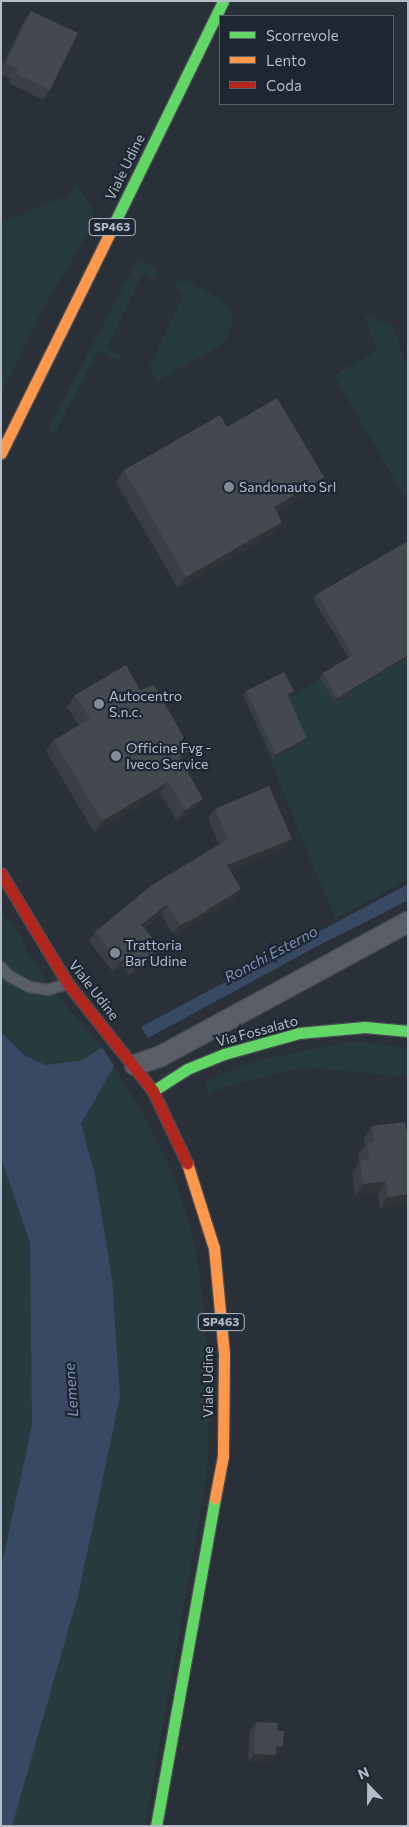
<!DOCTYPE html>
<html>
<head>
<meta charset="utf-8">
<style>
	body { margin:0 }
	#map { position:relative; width:409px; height:1827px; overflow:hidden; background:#2a3038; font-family:Commissioner,sans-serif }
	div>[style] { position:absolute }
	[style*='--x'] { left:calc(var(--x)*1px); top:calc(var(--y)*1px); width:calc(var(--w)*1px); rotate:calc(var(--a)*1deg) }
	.green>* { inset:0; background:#273a3e }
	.water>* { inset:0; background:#384963 }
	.stream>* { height:5.5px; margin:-2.75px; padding:0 2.75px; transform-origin:2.75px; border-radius:2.75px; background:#384963 }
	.roads { filter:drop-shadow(1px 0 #484c53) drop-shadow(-1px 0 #484c53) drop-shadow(0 1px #484c53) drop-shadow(0 -1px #484c53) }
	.lane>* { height:10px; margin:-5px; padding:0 5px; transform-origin:5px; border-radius:5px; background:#5a5e66 }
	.street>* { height:20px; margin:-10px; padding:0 10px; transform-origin:10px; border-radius:10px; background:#5a5e66 }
	.fast>* { height:11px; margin:-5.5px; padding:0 5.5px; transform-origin:5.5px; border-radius:5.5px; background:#63d668 }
	.slow>* { height:11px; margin:-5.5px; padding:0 5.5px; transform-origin:5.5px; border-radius:5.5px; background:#ff974d }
	.jam>* { height:11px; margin:-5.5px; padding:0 5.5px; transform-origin:5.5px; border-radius:5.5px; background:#b3261e }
	.wall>* { inset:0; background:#3a3f45 }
	.shaded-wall>* { inset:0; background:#303338 }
	.building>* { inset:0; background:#444950 }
	.dots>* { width:14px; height:14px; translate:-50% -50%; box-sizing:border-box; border:2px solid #1d2633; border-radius:50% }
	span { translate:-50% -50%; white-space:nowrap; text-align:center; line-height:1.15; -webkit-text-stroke:4.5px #1d2633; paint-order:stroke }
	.shield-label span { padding:1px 4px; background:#1d2633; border:1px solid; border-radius:4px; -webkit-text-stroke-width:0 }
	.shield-label { font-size:12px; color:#b4bcc9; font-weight:700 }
	.street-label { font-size:14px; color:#b4bcc9 }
	.poi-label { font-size:14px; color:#b4bcc9 }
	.left { translate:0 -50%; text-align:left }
	.water-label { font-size:15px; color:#7c92b1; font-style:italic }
	.frame { position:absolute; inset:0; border:2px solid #b4bcc9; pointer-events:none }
	.legend { position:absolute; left:219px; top:15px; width:175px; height:90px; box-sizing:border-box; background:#1d2633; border:1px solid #59626f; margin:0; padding:6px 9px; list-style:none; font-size:15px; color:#b4bcc9 }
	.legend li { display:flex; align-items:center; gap:10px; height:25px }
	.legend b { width:25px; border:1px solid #59626f }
	.north { position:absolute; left:344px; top:1762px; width:50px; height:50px; -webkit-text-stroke:4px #1d2633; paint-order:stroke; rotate:338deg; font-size:14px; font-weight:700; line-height:20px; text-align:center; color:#b4bcc9 }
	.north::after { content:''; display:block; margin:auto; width:18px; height:22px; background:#b4bcc9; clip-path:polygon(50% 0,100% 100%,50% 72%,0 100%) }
</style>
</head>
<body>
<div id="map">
	<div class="green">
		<i style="clip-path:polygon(77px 186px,94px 211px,92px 225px,37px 320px,1px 395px,1px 223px,69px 195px)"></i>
		<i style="clip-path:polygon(138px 259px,158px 269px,154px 280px,142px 274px,107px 348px,122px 356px,120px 361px,98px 351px,54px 435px,49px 427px)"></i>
		<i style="clip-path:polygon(179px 280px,187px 281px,222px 300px,231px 311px,232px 324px,227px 338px,220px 346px,157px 381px,149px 368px,184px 294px,173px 288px)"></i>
		<i style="clip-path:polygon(364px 314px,393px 326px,408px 370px,408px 494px,404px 496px,334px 375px,377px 351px)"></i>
		<i style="clip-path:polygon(408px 630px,408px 879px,335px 919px,253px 717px)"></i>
		<i style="clip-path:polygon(1px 911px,19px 933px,28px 954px,57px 995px,102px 1047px,142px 1112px,175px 1179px,194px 1240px,202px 1292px,210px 1388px,207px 1474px,145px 1826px,1px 1826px)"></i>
		<i style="clip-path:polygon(352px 1041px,408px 1048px,408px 1077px,303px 1067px,224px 1087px,208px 1095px,206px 1081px,260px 1060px)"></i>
	</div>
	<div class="water">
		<i style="clip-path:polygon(408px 884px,408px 897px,148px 1038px,141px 1027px)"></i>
		<i style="clip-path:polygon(1px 1032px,25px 1056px,46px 1065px,83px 1060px,102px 1047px,114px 1066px,81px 1124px,95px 1175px,112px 1279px,120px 1397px,78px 1596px,12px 1826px,1px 1826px,1px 1568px,32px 1425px,30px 1243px,1px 1158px)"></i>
	</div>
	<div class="stream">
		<i style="--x:333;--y:935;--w:84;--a:-26.9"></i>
	</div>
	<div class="roads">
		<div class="lane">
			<i style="--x:1;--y:967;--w:12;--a:48"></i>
			<i style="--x:9;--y:976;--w:24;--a:28"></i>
			<i style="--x:30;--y:987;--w:18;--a:9"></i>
			<i style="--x:48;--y:990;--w:20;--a:-18"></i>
		</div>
		<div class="street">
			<i style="--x:135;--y:1065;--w:28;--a:-19"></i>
			<i style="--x:161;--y:1056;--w:281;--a:-28.5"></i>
		</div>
		<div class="fast">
			<i style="--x:109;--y:234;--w:259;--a:-63.9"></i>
			<i style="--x:153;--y:1091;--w:40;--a:-32.9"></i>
			<i style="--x:187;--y:1069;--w:40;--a:-22"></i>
			<i style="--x:224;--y:1054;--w:78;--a:-15.6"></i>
			<i style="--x:299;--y:1033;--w:66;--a:-5.2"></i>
			<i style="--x:365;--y:1027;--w:43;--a:5.3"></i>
			<i style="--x:156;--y:1826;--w:333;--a:-79.8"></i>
		</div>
		<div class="slow">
			<i style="--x:1;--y:453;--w:244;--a:-63.7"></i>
			<i style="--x:187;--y:1163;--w:89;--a:72.4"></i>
			<i style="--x:214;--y:1248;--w:106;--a:84.6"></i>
			<i style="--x:224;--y:1354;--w:102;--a:90.6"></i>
			<i style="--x:223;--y:1456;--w:43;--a:100.8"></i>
		</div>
		<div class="jam">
			<i style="--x:1;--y:873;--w:130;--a:58.9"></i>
			<i style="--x:68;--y:984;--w:137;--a:51.5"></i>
			<i style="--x:153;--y:1091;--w:80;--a:64.7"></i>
		</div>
	</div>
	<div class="wall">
		<i style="clip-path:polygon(31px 11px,50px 90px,43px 100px,9px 83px,11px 79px,1px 74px,1px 69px,24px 21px)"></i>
		<i style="clip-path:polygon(227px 427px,316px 489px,277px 512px,282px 522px,274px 533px,178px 588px,116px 482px,124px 470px)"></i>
		<i style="clip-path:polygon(317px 594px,408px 657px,334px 702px,320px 678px,323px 673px,349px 658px,313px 599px)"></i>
		<i style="clip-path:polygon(140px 690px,183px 761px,182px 762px,195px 810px,177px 821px,160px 793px,94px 832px,46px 751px,54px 740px,79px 725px,67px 707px,75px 695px)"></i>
		<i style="clip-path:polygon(246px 691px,294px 691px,291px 695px,288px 697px,304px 743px,273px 759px,243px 695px)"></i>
		<i style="clip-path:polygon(215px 809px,292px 839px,285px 848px,230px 871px,235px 899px,188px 927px,173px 934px,161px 914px,144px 928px,160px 947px,153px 957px,130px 975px,121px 965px,113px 972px,89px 941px,95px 932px,219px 844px,208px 818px)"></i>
		<i style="clip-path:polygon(372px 1126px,408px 1205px,380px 1208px,378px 1193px,355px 1196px,352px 1173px,359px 1163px,358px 1154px,365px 1146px,364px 1138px)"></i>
		<i style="clip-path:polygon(256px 1722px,277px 1755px,275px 1755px,270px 1763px,248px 1762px,250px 1731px)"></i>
	</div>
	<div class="shaded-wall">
		<i style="clip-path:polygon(324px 477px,316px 489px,266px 519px,274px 507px)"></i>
		<i style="clip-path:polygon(282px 522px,274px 533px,178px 588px,186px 577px)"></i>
		<i style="clip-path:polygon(408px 655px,408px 657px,334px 702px,337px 698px)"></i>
		<i style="clip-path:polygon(294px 691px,291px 695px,284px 699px,287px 694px)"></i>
		<i style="clip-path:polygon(307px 738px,304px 743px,273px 759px,276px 754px)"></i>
		<i style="clip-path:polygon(191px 750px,183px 761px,171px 769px,179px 757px)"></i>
		<i style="clip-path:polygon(168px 782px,160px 793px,94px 832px,102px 821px)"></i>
		<i style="clip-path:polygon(203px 799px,195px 810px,177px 821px,185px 810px)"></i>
		<i style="clip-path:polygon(292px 839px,285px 848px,220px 875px,227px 865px)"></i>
		<i style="clip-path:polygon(241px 889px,235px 899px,188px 927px,173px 934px,180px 925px)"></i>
		<i style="clip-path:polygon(167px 904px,161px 914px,135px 934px,141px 925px)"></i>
		<i style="clip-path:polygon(160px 947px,153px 957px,130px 975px,137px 966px)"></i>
		<i style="clip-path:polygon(128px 956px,121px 965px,113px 972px,120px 962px)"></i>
		<i style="clip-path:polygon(386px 1181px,378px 1193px,355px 1196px,363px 1184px)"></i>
		<i style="clip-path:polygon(408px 1194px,408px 1205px,380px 1208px,388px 1197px)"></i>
		<i style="clip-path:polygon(276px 1746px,283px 1747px,270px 1763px,248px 1762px,254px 1754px)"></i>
	</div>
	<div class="building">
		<i style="clip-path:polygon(31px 11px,78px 33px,50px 90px,16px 73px,18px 69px,6px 63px)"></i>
		<i style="clip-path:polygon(277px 398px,324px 477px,274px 507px,282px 522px,186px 577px,124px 470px,220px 415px,227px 427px)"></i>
		<i style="clip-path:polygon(408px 541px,408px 655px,337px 698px,323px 673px,353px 655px,317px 594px)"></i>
		<i style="clip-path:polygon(126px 665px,140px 690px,154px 685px,191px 750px,179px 757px,203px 799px,185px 810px,168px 782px,102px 821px,54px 740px,90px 719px,75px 695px)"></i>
		<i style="clip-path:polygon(284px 672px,294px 691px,287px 694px,307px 738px,276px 754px,246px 691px)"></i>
		<i style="clip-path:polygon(269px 786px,292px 839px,227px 865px,241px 889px,195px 918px,180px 925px,167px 904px,141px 925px,160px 947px,137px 966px,128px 956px,120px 962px,95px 932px,152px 885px,228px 839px,215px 809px)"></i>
		<i style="clip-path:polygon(405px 1122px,406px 1130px,408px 1129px,408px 1194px,388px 1197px,386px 1181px,363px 1184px,360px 1161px,369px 1160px,367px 1143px,374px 1142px,372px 1126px)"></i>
		<i style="clip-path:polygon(256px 1722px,278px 1723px,277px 1731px,284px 1731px,283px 1747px,276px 1746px,276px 1755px,254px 1754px)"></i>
	</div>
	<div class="dots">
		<i style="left:229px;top:487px;background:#848b96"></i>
		<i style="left:99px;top:704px;background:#848b96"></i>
		<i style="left:116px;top:756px;background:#848b96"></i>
		<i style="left:115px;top:953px;background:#848b96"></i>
	</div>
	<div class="shield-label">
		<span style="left:112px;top:227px">SP463</span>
		<span style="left:221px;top:1322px">SP463</span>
	</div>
	<div class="street-label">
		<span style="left:125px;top:167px;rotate:-64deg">Viale Udine</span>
		<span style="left:94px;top:990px;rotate:52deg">Viale Udine</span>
		<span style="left:257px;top:1031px;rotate:-15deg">Via Fossalato</span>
		<span style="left:208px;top:1382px;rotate:-90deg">Viale Udine</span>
	</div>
	<div class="poi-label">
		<span class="left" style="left:239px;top:487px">Sandonauto Srl</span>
		<span class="left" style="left:109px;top:704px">Autocentro<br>S.n.c.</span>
		<span class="left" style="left:126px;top:756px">Officine Fvg -<br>Iveco Service</span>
		<span class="left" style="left:125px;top:953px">Trattoria<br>Bar Udine</span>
	</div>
	<div class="water-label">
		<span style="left:271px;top:954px;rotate:-28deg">Ronchi Esterno</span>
		<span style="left:71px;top:1390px;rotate:-94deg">Lemene</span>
	</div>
	<div class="frame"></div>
	<ul class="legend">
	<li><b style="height:6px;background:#63d668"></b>Scorrevole</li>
	<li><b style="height:6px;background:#ff974d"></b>Lento</li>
	<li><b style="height:6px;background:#b3261e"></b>Coda</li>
	</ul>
	<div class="north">N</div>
</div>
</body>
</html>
